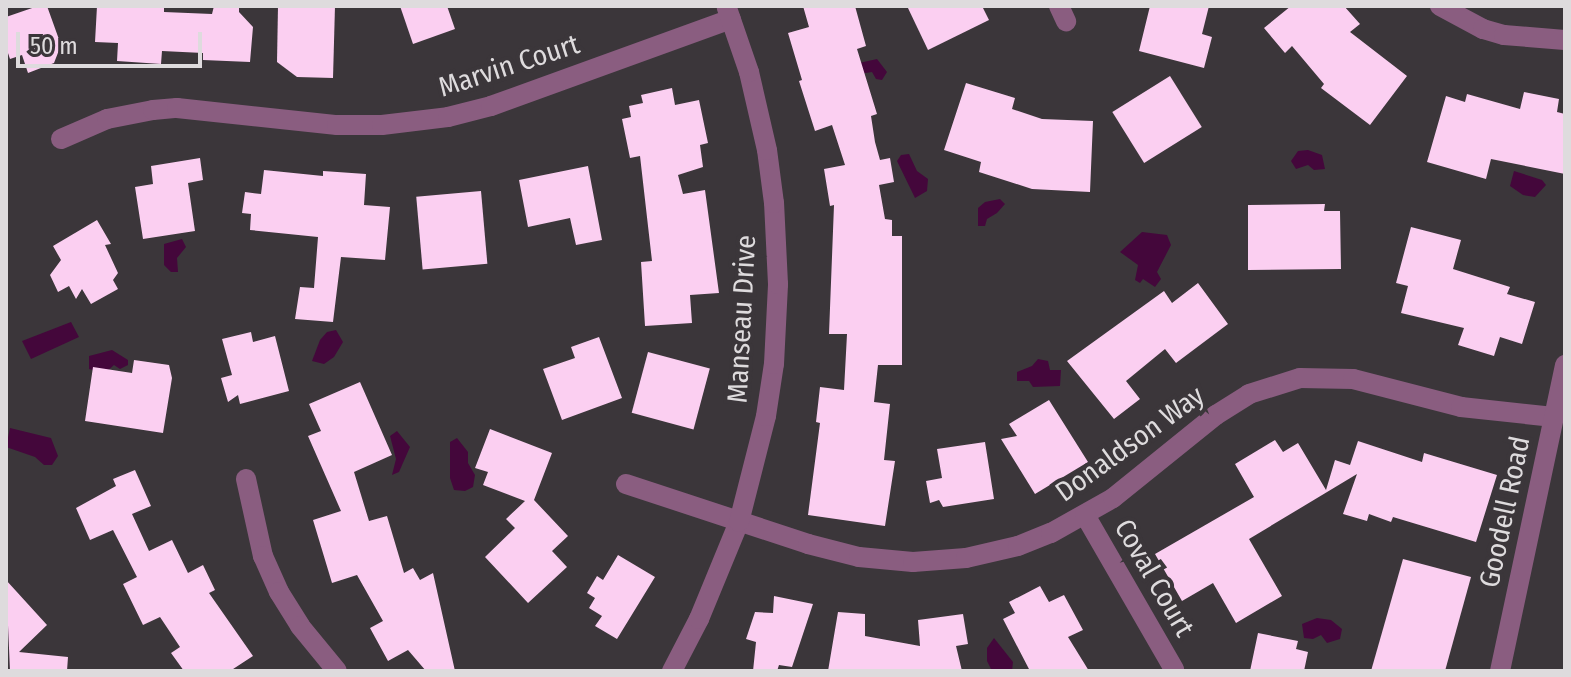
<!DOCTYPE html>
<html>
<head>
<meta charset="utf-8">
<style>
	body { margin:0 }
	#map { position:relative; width:1571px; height:677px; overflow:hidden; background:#3b363a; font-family:"Fira Sans Condensed",sans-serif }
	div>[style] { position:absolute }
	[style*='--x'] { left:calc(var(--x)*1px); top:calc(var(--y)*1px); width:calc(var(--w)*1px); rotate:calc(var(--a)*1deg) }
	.water>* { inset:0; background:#44073b }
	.building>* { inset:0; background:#fbcff1; transform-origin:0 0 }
	.minor>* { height:20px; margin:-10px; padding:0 10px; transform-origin:10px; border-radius:10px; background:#8a5d80 }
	span { translate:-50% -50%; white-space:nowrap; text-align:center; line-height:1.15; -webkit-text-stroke:8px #3b363a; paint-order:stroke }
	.street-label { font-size:28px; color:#dedbdd }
	.frame { position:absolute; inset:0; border:8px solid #dedbdd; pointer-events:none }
	.scale { position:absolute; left:16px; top:32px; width:186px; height:36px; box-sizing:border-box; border:4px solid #dedbdd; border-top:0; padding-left:10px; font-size:24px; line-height:28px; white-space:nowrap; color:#dedbdd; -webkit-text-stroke:6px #3b363a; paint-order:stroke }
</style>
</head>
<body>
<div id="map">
	<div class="water">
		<i style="clip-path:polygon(877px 59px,887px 72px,882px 80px,876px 79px,872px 72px,853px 75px,850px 65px)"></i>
		<i style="clip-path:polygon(1308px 150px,1322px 155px,1325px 169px,1314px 170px,1308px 165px,1296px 169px,1291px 161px,1298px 151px)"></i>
		<i style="clip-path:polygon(909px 154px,917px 171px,928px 179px,927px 191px,915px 198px,897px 161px,901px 155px)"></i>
		<i style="clip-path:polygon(1514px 171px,1542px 180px,1546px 185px,1535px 197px,1523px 195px,1510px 186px)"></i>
		<i style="clip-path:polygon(1000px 199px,1005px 204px,997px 213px,987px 219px,985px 226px,978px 226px,978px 208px,985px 202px)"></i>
		<i style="clip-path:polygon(1142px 232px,1167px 235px,1171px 245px,1157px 272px,1161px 279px,1155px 287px,1143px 279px,1140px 283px,1135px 280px,1138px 265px,1120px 252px)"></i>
		<i style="clip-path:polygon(182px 239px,186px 247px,177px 258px,178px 272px,171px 272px,164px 265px,164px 244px)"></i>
		<i style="clip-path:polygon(71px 322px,79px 337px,31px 359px,22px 341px)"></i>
		<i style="clip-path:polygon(336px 330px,343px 342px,334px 357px,324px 364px,312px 361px,320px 340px,327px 332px)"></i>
		<i style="clip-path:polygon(112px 350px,128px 360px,128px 365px,120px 369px,114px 365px,105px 373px,89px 369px,89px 356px)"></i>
		<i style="clip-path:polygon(1038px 359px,1048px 361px,1050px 370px,1061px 370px,1060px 386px,1033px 387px,1029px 381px,1017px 381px,1017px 372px,1032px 366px)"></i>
		<i style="clip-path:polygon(10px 428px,51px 438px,58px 456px,52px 465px,44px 465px,35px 457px,6px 447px)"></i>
		<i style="clip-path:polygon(397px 431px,410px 447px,399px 472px,392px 475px,396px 459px,390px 436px)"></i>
		<i style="clip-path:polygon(457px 438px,468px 452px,468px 463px,475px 475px,473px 487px,465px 491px,454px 490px,450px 478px,450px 442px)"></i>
		<i style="clip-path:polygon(1317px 618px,1331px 620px,1342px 629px,1340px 639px,1327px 643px,1321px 635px,1313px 639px,1304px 638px,1302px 624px)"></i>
		<i style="clip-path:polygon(994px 638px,1013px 662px,1012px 671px,992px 671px,987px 661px,987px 648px)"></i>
	</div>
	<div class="building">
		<i style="clip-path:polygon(38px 6px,47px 6px,61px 45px,54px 63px,28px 73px,22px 55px,10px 59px,6px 47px,6px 17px)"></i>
		<i style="clip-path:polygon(97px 6px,164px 6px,164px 12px,212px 14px,214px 6px,239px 6px,239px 12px,253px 27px,250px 62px,203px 60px,203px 53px,162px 51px,161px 64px,117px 61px,118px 43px,95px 42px)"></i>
		<i style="clip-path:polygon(278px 6px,335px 6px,333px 78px,297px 77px,277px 62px)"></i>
		<i style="clip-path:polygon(400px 6px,447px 6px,455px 29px,413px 44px)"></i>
		<i style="clip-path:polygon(803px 6px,855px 6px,866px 46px,857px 49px,877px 114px,871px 116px,875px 142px,880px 160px,890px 158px,894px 182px,879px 185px,885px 219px,892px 220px,892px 236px,902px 236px,902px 365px,878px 365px,874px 402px,890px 404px,884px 460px,895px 461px,885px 526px,808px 515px,820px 423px,816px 422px,820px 387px,844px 390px,847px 334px,829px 334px,834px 205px,830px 206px,824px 169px,845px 165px,832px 125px,815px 131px,799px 81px,802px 80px,788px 33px,809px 27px)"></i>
		<i style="clip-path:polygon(907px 6px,982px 6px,989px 20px,928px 50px)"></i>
		<i style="clip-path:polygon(1150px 6px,1209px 6px,1202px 34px,1212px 37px,1204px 68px,1139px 51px)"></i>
		<i style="clip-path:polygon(1291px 6px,1344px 6px,1360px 24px,1350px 32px,1407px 76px,1370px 125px,1321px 88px,1324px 84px,1292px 46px,1285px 53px,1264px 28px)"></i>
		<i style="left:1170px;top:76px;width:60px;height:68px;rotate:58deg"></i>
		<i style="clip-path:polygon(966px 83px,1015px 98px,1012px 109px,1042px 119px,1093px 121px,1090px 192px,1032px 189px,979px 172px,981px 162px,944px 150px)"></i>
		<i style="clip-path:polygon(672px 88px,675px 105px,699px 100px,708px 143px,700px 145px,703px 167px,678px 175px,683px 194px,705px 190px,719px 293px,690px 295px,692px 323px,645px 326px,641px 262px,652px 261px,640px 156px,630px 158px,622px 119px,631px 117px,629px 106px,643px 103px,641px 95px)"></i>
		<i style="clip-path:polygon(1524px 92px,1559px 99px,1557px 112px,1565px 114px,1565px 174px,1491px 159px,1486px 179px,1427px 162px,1446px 96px,1465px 102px,1467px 94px,1520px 109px)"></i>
		<i style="clip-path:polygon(200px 158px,203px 180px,188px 183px,195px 231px,143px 239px,135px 187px,153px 184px,151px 166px)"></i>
		<i style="clip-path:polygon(588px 166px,602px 240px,576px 245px,570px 218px,528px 227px,519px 180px)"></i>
		<i style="clip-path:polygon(264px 170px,323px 176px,323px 171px,366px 174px,364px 205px,390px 207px,385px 260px,341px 257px,333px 322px,295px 319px,300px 287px,314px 288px,318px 237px,250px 230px,251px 214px,242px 213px,245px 192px,261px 194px)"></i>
		<i style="left:481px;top:191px;width:73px;height:65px;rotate:85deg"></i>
		<i style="clip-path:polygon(1325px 204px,1324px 211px,1340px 211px,1341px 269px,1248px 270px,1248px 205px)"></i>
		<i style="clip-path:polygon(97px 220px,111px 244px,105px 245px,118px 273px,113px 280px,118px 289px,91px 304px,82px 289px,76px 299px,69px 286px,58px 292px,50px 275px,61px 260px,53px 246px)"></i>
		<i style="clip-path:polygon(1411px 227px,1461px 240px,1453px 269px,1510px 287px,1507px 294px,1535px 302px,1522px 344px,1500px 337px,1494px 356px,1458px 345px,1464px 328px,1401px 313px,1408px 286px,1396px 283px)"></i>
		<i style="clip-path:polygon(1198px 283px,1228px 324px,1176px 363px,1165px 349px,1126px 381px,1140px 399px,1114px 419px,1067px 361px,1164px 291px,1172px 303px)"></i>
		<i style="clip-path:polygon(251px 332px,253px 342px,275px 336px,289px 391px,240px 404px,238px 395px,228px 402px,221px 378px,232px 375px,222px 339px)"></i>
		<i style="clip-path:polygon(599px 337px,622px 398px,562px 420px,543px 369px,575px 358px,571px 347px)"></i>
		<i style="left:648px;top:352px;width:64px;height:63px;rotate:15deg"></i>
		<i style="clip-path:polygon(134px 360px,169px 365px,172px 378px,163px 433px,85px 421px,93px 367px,132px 373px)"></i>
		<i style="clip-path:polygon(360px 382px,392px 455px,354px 472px,369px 521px,387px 516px,404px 573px,413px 568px,420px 580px,433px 573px,455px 671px,426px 671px,408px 650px,388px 661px,370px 628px,383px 621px,357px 575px,332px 583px,313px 520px,341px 511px,308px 436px,321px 431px,309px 404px)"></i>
		<i style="clip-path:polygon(1049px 400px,1088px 462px,1035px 494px,1001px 439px,1017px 436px,1009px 424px)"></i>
		<i style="clip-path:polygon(490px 429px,552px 453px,534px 500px,568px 536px,552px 551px,567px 567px,528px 603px,485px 557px,515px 528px,506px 519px,525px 501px,483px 485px,488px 472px,475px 468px)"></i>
		<i style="clip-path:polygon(1275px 440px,1283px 452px,1298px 443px,1326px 490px,1335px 460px,1350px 465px,1358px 441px,1422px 462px,1424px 453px,1497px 475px,1476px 542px,1393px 517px,1391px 522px,1369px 514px,1367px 521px,1343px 514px,1357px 474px,1249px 539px,1282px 596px,1236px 623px,1213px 583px,1182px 601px,1155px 554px,1254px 497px,1235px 464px)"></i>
		<i style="clip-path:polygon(985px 442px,994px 499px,943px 507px,939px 500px,930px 503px,926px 481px,942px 478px,937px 449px)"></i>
		<i style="clip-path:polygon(135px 470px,151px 506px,132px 514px,149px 551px,172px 540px,188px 573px,203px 565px,215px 590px,209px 593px,253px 656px,230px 671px,184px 671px,171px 653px,180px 647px,160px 617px,143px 625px,123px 584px,137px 577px,113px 530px,90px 540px,76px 508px,116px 486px,113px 479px)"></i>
		<i style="clip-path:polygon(618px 555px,655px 577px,617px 639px,595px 626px,602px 616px,589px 608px,595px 598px,587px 593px,597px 576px,603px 580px)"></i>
		<i style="clip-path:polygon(1403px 559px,1471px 577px,1445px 671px,1371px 671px)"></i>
		<i style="clip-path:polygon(6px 580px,47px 625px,19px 652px,68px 657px,67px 671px,10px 671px)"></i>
		<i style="clip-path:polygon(1040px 586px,1049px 602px,1064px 595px,1083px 630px,1068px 637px,1089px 671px,1030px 671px,1003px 619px,1015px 613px,1009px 602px)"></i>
		<i style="clip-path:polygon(774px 596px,813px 604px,792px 667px,779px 665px,777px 671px,753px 671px,756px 642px,746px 639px,755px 612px,773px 613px)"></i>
		<i style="clip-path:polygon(838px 612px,865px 614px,865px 636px,920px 646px,918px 620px,963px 614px,968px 644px,956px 646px,962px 671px,828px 671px)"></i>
		<i style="clip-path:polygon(1258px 633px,1298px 641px,1296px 649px,1308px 652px,1304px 671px,1250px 671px)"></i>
	</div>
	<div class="minor">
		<i style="--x:1059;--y:6;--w:17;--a:65"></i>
		<i style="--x:1440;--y:6;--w:49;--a:28.1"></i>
		<i style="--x:1483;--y:29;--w:22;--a:16"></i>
		<i style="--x:1504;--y:35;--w:61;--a:4.7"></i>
		<i style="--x:61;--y:139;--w:50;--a:-23.5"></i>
		<i style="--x:107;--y:119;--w:47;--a:-11.1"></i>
		<i style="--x:153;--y:110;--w:24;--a:-5"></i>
		<i style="--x:177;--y:108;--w:161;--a:6.1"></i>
		<i style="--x:337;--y:125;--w:45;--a:0"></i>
		<i style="--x:382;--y:125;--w:66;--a:-6.9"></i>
		<i style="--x:448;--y:117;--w:44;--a:-14.3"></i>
		<i style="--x:491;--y:106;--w:255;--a:-19.9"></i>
		<i style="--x:246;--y:479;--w:79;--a:77.6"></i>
		<i style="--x:263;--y:556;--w:39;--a:66"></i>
		<i style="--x:279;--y:592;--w:40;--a:58"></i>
		<i style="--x:300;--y:626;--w:58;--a:50.6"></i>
		<i style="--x:626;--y:484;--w:192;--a:18.2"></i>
		<i style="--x:808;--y:544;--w:53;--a:14.3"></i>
		<i style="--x:859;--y:557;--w:54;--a:5.3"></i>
		<i style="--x:913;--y:562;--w:53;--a:-4.3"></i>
		<i style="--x:966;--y:558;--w:53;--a:-13"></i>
		<i style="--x:1018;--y:546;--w:35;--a:-22"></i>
		<i style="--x:1051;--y:533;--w:71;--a:-29.4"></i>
		<i style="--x:1113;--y:498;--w:132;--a:-38.9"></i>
		<i style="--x:1216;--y:415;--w:39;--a:-32"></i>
		<i style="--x:1249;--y:394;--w:53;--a:-17.4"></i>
		<i style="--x:1300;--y:378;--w:53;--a:1.1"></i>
		<i style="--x:1353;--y:379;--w:112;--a:14.5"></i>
		<i style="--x:1461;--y:407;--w:93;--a:6.2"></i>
		<i style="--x:1085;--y:515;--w:178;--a:60"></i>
		<i style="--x:672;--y:671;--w:59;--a:-62.6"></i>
		<i style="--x:699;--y:619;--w:105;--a:-67.6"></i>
		<i style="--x:739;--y:522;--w:109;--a:-75.7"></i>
		<i style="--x:766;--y:416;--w:53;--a:-81.3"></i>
		<i style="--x:774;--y:364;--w:80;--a:-87.1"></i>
		<i style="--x:778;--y:284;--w:81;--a:-92.8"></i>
		<i style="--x:774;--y:203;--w:53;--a:-97.5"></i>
		<i style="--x:767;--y:150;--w:80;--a:-103"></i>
		<i style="--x:749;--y:72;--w:68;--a:-109"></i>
		<i style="--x:1500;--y:671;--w:313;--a:-78"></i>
	</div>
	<div class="street-label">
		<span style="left:509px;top:66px;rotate:-18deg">Marvin Court</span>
		<span style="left:742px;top:319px;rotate:-87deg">Manseau Drive</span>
		<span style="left:1130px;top:444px;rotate:-36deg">Donaldson Way</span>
		<span style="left:1505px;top:512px;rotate:-78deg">Goodell Road</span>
		<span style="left:1154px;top:578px;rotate:60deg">Coval Court</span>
	</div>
	<div class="frame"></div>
	<div class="scale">50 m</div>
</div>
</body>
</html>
